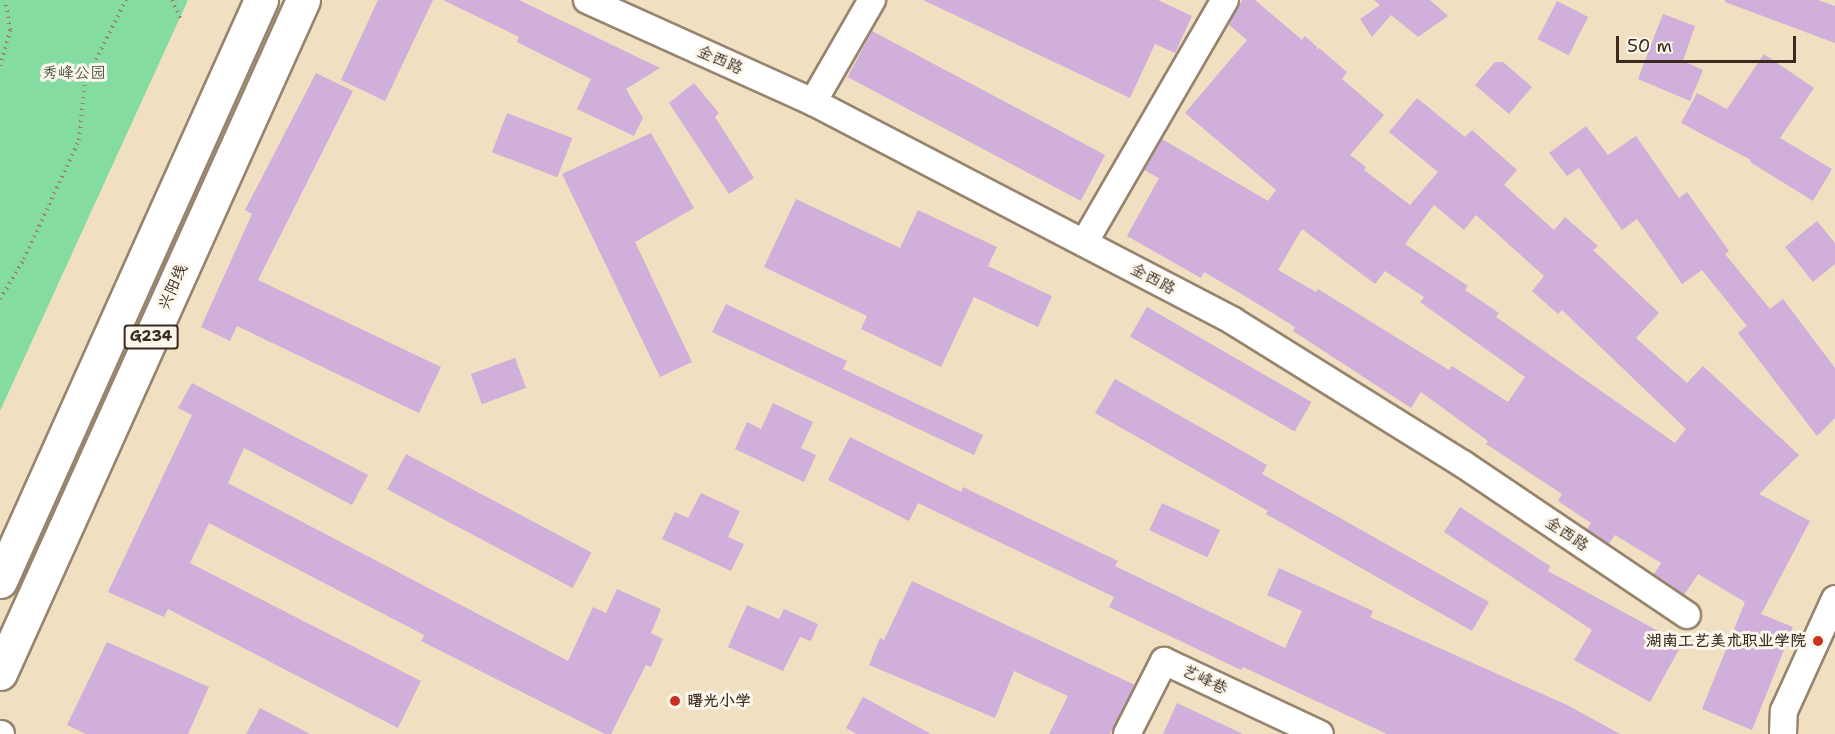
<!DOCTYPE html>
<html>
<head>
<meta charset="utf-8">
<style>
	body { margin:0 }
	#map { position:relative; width:1835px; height:734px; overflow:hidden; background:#f0dfc0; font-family:"Shantell Sans","LXGW WenKai TC",sans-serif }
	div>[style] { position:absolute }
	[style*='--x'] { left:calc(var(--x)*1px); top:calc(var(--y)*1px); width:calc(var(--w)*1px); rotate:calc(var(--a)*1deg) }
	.green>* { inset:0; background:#85dca0 }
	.building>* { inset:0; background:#d0afda; transform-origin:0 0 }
	.path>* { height:4px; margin-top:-2px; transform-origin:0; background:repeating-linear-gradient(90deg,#96846f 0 1.5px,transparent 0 6px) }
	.roads { filter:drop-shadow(2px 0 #96846f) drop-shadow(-2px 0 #96846f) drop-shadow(0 2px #96846f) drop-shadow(0 -2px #96846f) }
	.minor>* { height:26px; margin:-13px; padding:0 13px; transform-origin:13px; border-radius:13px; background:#fff }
	.highway>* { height:33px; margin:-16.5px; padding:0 16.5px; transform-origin:16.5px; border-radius:16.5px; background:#fff }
	.dots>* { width:16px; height:16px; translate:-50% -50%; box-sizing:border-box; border:3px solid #fbf7ec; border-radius:50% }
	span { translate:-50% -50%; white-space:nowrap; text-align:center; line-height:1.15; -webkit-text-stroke:6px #fbf7ec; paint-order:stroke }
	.shield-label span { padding:2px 4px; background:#fbf7ec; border:2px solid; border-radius:4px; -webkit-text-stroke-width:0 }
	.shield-label { font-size:15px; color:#3b2a1e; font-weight:700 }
	.street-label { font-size:16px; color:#3b2a1e }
	.park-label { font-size:16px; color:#4e563e }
	.poi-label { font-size:16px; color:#3b2a1e; font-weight:700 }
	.right { translate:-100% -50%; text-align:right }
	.left { translate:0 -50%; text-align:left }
	.scale { position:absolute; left:1616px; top:36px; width:180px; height:27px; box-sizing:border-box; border:3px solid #3b2a1e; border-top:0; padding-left:8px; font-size:18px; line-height:21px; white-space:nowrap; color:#3b2a1e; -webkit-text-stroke:4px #fbf7ec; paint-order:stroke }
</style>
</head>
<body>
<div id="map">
	<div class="green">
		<i style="clip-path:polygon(0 0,188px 0,0 411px)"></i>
	</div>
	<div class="building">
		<i style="clip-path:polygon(378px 0,433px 0,385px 101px,341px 80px)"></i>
		<i style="clip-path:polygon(443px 0,519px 0,660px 68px,626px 89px,643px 118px,634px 136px,577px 109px,591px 79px,517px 42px,519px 37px)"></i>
		<i style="clip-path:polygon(923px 0,1158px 0,1192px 16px,1175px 53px,1155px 44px,1130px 98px)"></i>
		<i style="clip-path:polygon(evenodd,1242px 0,1255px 0,1302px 40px,1305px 36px,1317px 47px,1316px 50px,1319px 48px,1347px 72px,1342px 79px,1384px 115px,1350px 155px,1366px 167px,1364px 170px,1410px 205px,1438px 172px,1389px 132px,1417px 98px,1465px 137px,1472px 130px,1517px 170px,1504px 185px,1554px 230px,1565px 217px,1598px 246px,1593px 250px,1659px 313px,1636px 338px,1687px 383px,1703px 366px,1799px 455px,1759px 494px,1810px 521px,1761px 614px,1793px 627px,1752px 730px,1702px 709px,1745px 602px,1698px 574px,1684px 595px,1654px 574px,1661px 563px,1615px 535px,1609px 544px,1587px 529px,1591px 523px,1558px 501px,1562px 494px,1486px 444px,1488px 441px,1421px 392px,1411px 408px,1293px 331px,1295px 327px,1240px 293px,1204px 272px,1201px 278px,1127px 236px,1159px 178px,1144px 170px,1162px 139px,1268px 201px,1276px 190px,1185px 113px,1247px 40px,1228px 24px,1242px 0,1434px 205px,1464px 230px,1476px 215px,1544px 276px,1532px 291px,1558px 314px,1562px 310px,1686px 429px,1675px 443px,1496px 317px,1499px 313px,1465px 290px,1468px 286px,1405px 244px,1434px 205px,1242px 0,1302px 229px,1375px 284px,1385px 271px,1424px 297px,1420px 302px,1525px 377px,1508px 402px,1452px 366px,1449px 370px,1318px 289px,1316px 292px,1278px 270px,1302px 229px)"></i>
		<i style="clip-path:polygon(1374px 0,1430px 0,1448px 16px,1418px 37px,1391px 15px,1372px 37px,1360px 19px,1380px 5px)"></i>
		<i style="clip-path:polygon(1725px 0,1818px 0,1835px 6px,1835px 43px,1725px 2px)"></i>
		<i style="left:1557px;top:1px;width:35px;height:43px;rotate:27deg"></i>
		<i style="clip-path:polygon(1663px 14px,1695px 26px,1683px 61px,1703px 70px,1690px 101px,1638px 79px)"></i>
		<i style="left:872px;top:31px;width:264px;height:52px;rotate:28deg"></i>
		<i style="clip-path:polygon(1764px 54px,1814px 88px,1780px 138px,1832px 169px,1813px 201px,1750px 162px,1751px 160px,1681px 123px,1697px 93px,1727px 109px)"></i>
		<i style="clip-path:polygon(1495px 62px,1503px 62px,1532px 87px,1509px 114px,1475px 85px)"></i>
		<i style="clip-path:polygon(316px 73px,353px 91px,258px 280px,441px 367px,419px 413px,237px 326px,230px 341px,201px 327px,252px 214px,245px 210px)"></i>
		<i style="clip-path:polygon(694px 83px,719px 113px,715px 117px,754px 178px,729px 194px,669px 103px)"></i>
		<i style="left:507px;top:113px;width:70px;height:42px;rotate:21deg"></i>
		<i style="clip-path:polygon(1586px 126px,1608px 155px,1636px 136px,1679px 198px,1687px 192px,1729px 251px,1725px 254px,1770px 309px,1783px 299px,1835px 368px,1835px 418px,1817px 436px,1738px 333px,1747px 326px,1702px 270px,1682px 284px,1637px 219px,1622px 230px,1579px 168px,1567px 176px,1549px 153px)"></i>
		<i style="clip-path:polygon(651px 133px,694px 208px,635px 242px,692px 362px,660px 377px,562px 174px)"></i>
		<i style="clip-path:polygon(796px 199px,900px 248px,918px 210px,997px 247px,988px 266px,1052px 296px,1038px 327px,974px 297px,941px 367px,861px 329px,867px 316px,764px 267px)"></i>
		<i style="clip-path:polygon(1817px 221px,1835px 243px,1835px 264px,1813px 282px,1785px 247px)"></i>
		<i style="clip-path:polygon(726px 304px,847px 361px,843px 369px,983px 435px,974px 455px,712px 332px)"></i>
		<i style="left:1147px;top:307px;width:190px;height:34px;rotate:30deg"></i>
		<i style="left:515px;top:358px;width:32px;height:47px;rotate:70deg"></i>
		<i style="clip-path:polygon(1115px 379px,1267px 465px,1262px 474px,1489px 602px,1472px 631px,1266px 514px,1268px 511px,1095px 413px)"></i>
		<i style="clip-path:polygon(192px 383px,368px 475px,352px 505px,244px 448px,228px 483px,568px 661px,593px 607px,606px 613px,617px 589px,661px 609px,651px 633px,663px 639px,651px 667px,646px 665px,611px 734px,605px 734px,421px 641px,424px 635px,209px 523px,190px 563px,421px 681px,398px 728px,168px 609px,164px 617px,108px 592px,192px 415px,178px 408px)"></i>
		<i style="clip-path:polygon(773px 403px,813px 422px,801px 448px,816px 455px,804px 482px,735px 449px,747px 422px,761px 429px)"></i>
		<i style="clip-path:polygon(850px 437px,961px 492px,963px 487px,1118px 561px,1115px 566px,1285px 648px,1302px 611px,1267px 595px,1279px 568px,1373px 611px,1370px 617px,1567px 705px,1620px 734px,1387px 734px,1243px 667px,1241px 670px,1109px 607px,1114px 597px,918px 503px,909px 521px,828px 480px)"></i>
		<i style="left:406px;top:454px;width:210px;height:40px;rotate:28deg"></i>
		<i style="clip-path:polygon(701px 493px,740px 511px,728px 537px,744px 544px,731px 571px,662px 539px,675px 512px,688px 518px)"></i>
		<i style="left:1162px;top:503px;width:64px;height:30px;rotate:25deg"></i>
		<i style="clip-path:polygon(1460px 507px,1550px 566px,1548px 571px,1682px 644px,1650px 702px,1574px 660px,1592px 630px,1444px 532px)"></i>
		<i style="clip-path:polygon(912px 581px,1135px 685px,1110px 734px,1049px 734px,1068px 696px,1014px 671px,995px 718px,869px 665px,880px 638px,884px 640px)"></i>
		<i style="clip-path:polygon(747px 605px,779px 619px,784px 609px,818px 624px,811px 641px,800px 637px,783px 671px,728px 647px)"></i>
		<i style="clip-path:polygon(107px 642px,209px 687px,188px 734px,86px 734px,67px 725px)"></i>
		<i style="clip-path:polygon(863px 697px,931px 734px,857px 734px,846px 728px)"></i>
		<i style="clip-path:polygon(1177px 703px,1243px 734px,1163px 734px)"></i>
		<i style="clip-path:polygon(260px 708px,310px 734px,246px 734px)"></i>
	</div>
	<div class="path">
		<i style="--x:172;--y:0;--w:20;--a:66"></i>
		<i style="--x:0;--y:66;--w:37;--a:-74"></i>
		<i style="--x:10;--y:30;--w:30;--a:-99"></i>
		<i style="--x:0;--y:299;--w:47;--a:-59"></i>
		<i style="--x:24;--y:259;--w:131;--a:-65.2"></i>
		<i style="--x:79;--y:140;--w:59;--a:-84.2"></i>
		<i style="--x:85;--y:81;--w:91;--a:-63.2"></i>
	</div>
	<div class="roads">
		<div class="minor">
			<i style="--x:587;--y:0;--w:248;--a:24.3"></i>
			<i style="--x:813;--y:102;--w:474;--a:27.5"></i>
			<i style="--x:1233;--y:321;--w:271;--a:31.9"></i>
			<i style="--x:1463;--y:464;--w:270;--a:34"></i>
			<i style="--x:813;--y:102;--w:118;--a:-60"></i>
			<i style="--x:1084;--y:243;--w:281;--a:-59.9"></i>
			<i style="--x:0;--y:734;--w:1;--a:0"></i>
			<i style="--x:1127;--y:734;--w:82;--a:-63.1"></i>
			<i style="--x:1164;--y:661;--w:172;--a:25.1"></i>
			<i style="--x:1783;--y:734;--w:23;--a:-88"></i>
			<i style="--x:1784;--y:711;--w:123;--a:-65.5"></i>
		</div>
		<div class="highway">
			<i style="--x:0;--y:581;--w:637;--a:-65.81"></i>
			<i style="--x:0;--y:673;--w:738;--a:-65.76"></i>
		</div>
	</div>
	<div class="dots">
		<i style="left:1818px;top:641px;background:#c8321e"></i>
		<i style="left:675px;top:701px;background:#c8321e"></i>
	</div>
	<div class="shield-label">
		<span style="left:151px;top:337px">G234</span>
	</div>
	<div class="street-label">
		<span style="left:720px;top:60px;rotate:24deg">金西路</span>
		<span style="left:1153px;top:279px;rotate:28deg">金西路</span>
		<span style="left:173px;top:287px;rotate:-66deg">兴阳线</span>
		<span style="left:1567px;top:534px;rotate:34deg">金西路</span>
		<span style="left:1205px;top:680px;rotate:25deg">艺峰巷</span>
	</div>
	<div class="park-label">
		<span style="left:74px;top:73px">秀峰公园</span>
	</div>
	<div class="poi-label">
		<span class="right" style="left:1806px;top:641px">湖南工艺美术职业学院</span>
		<span class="left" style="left:687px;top:701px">曙光小学</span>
	</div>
	<div class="scale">50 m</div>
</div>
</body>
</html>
